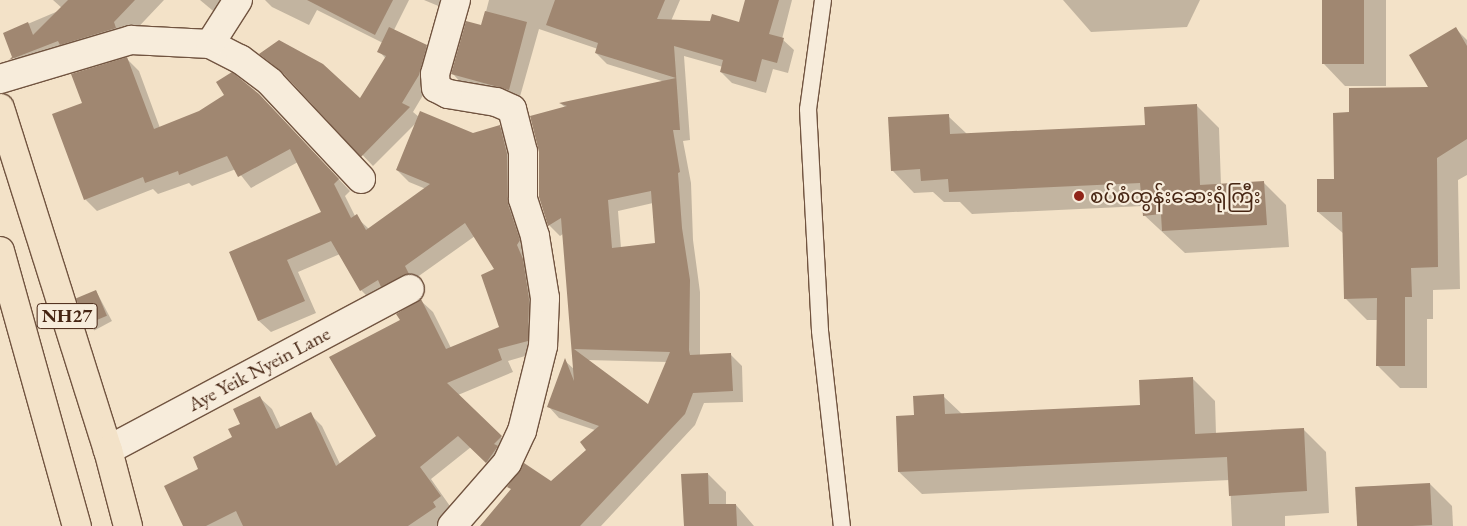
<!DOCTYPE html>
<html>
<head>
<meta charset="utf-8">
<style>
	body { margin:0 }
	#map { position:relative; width:1467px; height:526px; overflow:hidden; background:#f3e2c8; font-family:"EB Garamond","Noto Sans Myanmar",serif }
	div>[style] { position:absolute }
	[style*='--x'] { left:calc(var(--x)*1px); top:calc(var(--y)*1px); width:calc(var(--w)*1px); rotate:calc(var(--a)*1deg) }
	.shadow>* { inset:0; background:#0003; transform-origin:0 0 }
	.building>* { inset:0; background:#a08771; transform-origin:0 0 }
	.roads { filter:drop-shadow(1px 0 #715440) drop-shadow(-1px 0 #715440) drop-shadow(0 1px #715440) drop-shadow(0 -1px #715440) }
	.service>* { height:16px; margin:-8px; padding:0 8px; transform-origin:8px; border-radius:8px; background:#f7ecdb }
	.minor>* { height:28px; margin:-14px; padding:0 14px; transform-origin:14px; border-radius:14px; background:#f7ecdb }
	.trunk>* { height:28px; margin:-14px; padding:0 14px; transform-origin:14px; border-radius:14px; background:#f3e2c8 }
	.dots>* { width:14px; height:14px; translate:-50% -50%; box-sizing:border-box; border:2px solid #f7ecdb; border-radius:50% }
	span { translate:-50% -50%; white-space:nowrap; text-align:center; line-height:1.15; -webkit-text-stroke:4.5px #f7ecdb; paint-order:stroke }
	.shield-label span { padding:1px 4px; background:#f7ecdb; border:1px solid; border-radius:4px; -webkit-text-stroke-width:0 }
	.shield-label { font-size:19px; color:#462513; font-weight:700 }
	.poi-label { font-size:20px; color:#462513 }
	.left { translate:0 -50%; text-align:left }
	.street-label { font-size:20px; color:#462513 }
</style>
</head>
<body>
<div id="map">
	<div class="shadow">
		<i style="clip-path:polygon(53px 0,164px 0,128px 38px,29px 73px,14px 58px,4px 34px,63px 9px)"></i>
		<i style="clip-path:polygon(200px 0,240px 0,224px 20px)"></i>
		<i style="clip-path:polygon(265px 0,409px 0,394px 30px,426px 46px,437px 56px,429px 85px,413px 112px,419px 117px,473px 134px,500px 127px,511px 138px,539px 352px,508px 361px,513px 372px,458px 395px,513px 449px,498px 474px,471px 447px,431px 479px,452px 509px,444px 514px,447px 519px,437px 526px,184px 526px,200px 470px,234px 438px,260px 398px,272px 409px,281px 428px,310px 414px,322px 426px,340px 464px,378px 436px,401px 321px,421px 301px,433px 312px,451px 348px,501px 328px,496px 270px,475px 236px,416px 278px,373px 302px,361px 290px,340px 254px,298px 272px,316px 313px,271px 332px,259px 321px,230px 253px,323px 213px,298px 162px,251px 188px,236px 169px,192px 186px,189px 183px,158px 194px,153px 189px,97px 211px,85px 199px,83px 103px,127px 59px,139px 71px,160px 128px,271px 107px,350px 191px,345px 196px,355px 216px,369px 229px,426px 189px,409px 182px,397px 170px,418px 121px,373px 166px,291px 80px,261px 54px,360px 100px,386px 59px,379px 51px,383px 43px,317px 10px,309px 25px,272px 7px)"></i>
		<i style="clip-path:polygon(424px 0,452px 0,448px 10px)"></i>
		<i style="clip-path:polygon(evenodd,489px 0,680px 0,671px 21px,740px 24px,746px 0,792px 0,782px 39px,794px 50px,788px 73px,773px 69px,766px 93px,732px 83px,721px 72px,723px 67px,684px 56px,690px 140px,683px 141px,691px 183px,693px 240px,700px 292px,700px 356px,731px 355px,742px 366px,743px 402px,704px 403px,695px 425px,601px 526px,481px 526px,551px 482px,588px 450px,595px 430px,559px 418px,549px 407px,565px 361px,575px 370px,563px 234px,560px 236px,549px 225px,565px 107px,561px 104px,665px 82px,607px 64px,596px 53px,598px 49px,539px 29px,519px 100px,463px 85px,453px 74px,482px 27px,489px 0,653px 203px,657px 244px,621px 248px,618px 211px,653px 203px,489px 0,586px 360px,667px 362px,649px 406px,586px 360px)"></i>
		<i style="clip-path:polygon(1063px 0,1200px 0,1187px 27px,1091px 32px)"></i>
		<i style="clip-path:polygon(1323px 0,1386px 0,1386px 86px,1345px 86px,1323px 63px)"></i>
		<i style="clip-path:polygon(1456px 29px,1467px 40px,1467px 175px,1458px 180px,1460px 289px,1433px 290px,1433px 319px,1427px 319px,1427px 388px,1400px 388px,1378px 366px,1378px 320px,1367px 320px,1345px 298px,1344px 234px,1318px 212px,1335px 180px,1350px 114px,1430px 88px)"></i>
		<i style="clip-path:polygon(1197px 106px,1219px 128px,1221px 185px,1264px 183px,1286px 205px,1289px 247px,1185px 253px,1144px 215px,1143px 206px,972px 214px,960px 202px,944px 202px,933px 192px,914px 193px,892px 170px,948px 116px,967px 134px,1146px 126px)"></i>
		<i style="left:96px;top:291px;width:34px;height:20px;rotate:62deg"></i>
		<i style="clip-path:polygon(1193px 379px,1215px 401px,1216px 434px,1303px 429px,1326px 452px,1329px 513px,1285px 516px,1285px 526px,1232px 526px,1230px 480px,922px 494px,899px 472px,915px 416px,943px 396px,962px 414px,1141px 406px)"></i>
		<i style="clip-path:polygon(708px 474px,726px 492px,726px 505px,736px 505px,754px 526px,684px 526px,683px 475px)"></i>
		<i style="clip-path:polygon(1430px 484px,1452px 506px,1453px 526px,1359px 526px,1357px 487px)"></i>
	</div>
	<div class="building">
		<i style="clip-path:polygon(68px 0,135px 0,114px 22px,116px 28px,60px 45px,58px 41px,9px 60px,12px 57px,3px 33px,28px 22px,33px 35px)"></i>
		<i style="clip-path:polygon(307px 0,393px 0,375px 35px)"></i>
		<i style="clip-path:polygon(evenodd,555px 0,665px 0,657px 19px,710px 21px,712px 14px,739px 22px,745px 0,779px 0,769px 34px,784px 38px,777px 63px,762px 59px,756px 82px,720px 72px,723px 60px,674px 46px,680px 130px,673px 130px,680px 172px,678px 173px,682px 228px,690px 280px,689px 350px,690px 355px,731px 353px,733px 391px,693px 393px,685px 414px,580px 526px,480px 526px,511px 489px,507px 487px,524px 463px,551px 481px,586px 450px,580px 442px,599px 426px,547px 407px,565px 358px,574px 381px,561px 218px,548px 226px,539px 197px,539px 152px,530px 116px,567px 106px,559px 103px,676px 78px,595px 53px,598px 43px,546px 25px,555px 0,651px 191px,655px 243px,612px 248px,608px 200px,651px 191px,555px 0,574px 349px,670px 352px,648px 404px,574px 349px)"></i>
		<i style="left:1322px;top:0;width:42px;height:64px"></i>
		<i style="clip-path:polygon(485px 11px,527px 22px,509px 90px,451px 74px,466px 21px,481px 25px)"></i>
		<i style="clip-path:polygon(389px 27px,427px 45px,419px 75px,402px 103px,410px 107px,361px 157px,281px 71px,259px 54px,279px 40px,323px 64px,360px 98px,386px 56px,377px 52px)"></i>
		<i style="clip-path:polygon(1456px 27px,1467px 46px,1467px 139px,1437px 158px,1438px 267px,1411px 268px,1412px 297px,1405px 297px,1405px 366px,1376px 366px,1377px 298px,1344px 299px,1342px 212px,1317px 212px,1317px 179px,1334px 179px,1333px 113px,1349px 112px,1349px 88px,1428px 87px,1409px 55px)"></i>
		<i style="clip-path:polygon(127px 57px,154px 129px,199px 111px,224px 95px,216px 82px,232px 72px,259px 94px,339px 179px,334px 184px,351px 218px,357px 214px,366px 230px,430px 184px,396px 170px,420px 111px,473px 133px,500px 125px,507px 154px,508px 204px,520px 240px,517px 245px,523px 259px,529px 299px,528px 341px,498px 349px,502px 360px,447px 383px,502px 436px,494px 444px,498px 446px,486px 463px,458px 436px,420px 467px,441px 496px,433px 502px,436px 507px,408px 526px,243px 526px,236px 511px,206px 526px,183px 526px,164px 486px,198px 469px,193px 457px,232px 437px,228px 429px,240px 424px,233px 409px,260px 396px,276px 429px,311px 412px,336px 466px,376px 436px,329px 357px,400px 320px,396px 314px,421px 299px,446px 349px,499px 327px,481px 275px,494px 269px,465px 223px,405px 266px,409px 274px,381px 287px,378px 280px,360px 291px,331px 241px,287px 260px,305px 301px,258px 321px,229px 252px,321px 212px,290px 149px,238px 177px,227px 156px,179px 175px,178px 171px,145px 183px,143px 177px,84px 200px,52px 114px,82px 103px,71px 74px)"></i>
		<i style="clip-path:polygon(1197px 104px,1200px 185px,1264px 181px,1267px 225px,1162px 231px,1161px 214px,1143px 216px,1140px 183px,949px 192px,948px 179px,921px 181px,920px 169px,891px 171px,888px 117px,949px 114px,950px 134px,1145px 125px,1144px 107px)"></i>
		<i style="left:96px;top:290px;width:28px;height:22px;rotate:67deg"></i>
		<i style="clip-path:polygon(1193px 377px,1195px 434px,1304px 428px,1307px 491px,1229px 496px,1227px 457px,898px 472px,896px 416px,914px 415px,913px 396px,944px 394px,945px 414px,1140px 405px,1139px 380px)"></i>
		<i style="clip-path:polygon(708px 473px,709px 504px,736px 504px,737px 526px,684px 526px,681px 474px)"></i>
		<i style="left:1430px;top:483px;width:42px;height:75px;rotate:87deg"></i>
	</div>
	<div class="roads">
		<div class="service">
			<i style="--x:823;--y:0;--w:110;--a:97.8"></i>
			<i style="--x:808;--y:109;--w:222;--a:86.9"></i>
			<i style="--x:820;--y:331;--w:196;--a:83.6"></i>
		</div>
		<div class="minor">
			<i style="--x:210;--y:44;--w:34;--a:27"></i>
			<i style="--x:240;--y:59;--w:38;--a:37"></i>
			<i style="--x:270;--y:82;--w:133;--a:46.8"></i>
			<i style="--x:0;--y:79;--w:137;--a:-16.6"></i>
			<i style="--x:131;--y:40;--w:79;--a:2.9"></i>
			<i style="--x:210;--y:44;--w:52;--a:-57.5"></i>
			<i style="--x:108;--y:450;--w:342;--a:-28.1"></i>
			<i style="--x:452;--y:526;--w:84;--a:-48.9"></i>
			<i style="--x:507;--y:463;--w:35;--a:-65"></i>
			<i style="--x:522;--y:431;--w:88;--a:-76.1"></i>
			<i style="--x:543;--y:346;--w:48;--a:-87.6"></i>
			<i style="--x:545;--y:298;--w:63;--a:-99.2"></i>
			<i style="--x:535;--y:236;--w:39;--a:-108"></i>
			<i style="--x:523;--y:199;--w:47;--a:-90"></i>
			<i style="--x:523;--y:152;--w:44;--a:-104.3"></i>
			<i style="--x:512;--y:109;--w:17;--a:-156"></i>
			<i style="--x:496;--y:102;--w:49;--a:-170.5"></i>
			<i style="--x:448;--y:94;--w:13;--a:-153"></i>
			<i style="--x:436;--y:88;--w:14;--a:-94"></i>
			<i style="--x:435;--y:74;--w:77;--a:-74.2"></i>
		</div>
		<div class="trunk">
			<i style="--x:0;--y:108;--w:359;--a:72.5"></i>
			<i style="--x:108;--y:450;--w:79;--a:75.3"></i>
			<i style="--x:0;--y:251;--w:286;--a:74.4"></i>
		</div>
	</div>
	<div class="dots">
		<i style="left:1079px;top:196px;background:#8f2418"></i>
	</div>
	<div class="shield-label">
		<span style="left:67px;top:316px">NH27</span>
	</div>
	<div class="poi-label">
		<span class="left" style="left:1090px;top:196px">စပ်စံထွန်းဆေးရုံကြီး</span>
	</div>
	<div class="street-label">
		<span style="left:259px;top:369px;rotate:-28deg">Aye Yeik Nyein Lane</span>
	</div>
</div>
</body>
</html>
